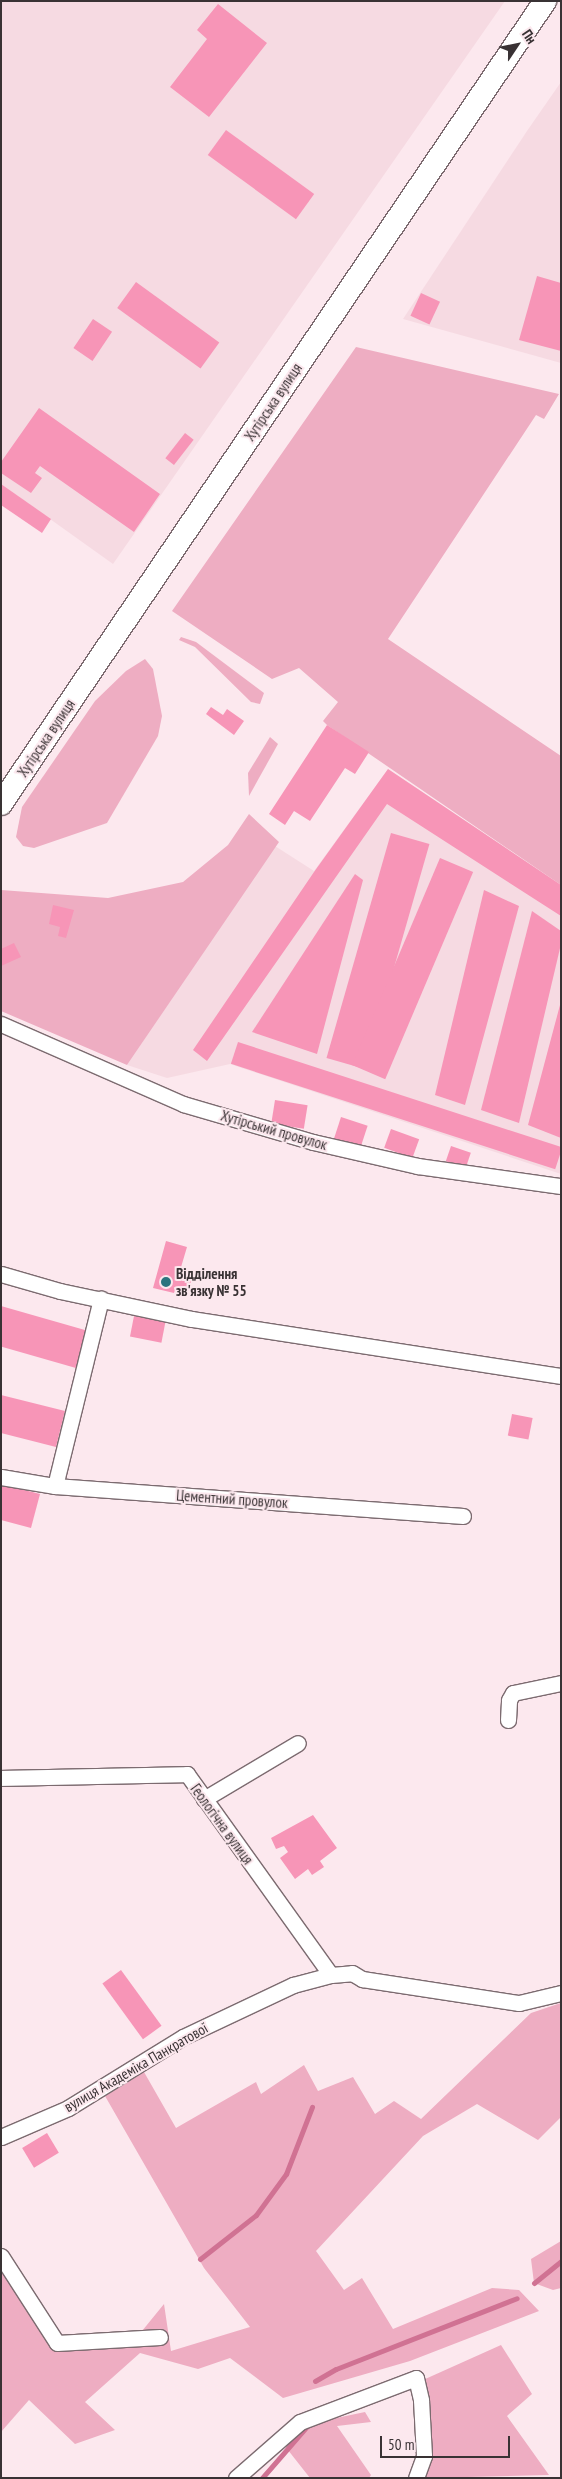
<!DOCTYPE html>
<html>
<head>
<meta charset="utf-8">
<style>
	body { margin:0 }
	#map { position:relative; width:562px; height:2479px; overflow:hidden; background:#fce8ee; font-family:"PT Sans Narrow",sans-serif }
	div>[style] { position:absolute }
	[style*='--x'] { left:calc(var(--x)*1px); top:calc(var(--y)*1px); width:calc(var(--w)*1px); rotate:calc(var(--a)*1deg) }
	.built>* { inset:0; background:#f6dae2 }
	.green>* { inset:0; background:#eeadc2 }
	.stream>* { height:5px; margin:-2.5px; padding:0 2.5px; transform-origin:2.5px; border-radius:2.5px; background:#d07293 }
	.building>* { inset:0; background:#f795b7; transform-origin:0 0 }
	.roads { filter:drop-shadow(1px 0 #7c6b70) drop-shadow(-1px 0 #7c6b70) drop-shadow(0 1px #7c6b70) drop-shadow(0 -1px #7c6b70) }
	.minor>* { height:15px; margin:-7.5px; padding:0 7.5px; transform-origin:7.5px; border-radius:7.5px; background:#fff }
	.secondary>* { height:22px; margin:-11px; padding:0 11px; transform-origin:11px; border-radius:11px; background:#fff }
	.dots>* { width:14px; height:14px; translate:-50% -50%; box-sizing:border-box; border:2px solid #fce8ee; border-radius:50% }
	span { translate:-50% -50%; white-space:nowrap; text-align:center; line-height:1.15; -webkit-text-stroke:4px #fce8ee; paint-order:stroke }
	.street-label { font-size:15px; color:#393234 }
	.poi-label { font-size:15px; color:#393234; font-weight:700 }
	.left { translate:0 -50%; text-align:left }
	.frame { position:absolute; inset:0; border:2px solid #393234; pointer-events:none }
	.north { position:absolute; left:492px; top:20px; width:50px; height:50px; -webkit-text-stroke:4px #fce8ee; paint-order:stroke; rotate:56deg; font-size:14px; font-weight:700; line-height:20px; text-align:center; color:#393234 }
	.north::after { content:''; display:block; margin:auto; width:18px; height:22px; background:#393234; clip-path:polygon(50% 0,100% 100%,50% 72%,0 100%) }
	.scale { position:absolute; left:380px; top:2436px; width:130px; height:22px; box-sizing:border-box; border:2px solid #393234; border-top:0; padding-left:6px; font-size:15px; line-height:18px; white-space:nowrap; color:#393234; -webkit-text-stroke:4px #fce8ee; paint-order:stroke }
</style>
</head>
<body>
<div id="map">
	<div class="built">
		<i style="clip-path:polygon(1px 1px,505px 1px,113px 564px,1px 484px)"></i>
		<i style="clip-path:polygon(561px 82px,561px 363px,403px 319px,527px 131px)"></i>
		<i style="clip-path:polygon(388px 769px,561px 885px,561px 1174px,230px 1064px,167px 1078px,127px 1065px,275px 846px,314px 871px)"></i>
	</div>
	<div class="green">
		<i style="clip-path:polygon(356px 347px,559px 394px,544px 419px,536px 415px,388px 639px,561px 756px,561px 885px,327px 725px,323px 721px,338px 702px,299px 668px,272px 679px,172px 611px)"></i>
		<i style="clip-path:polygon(181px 637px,196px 642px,264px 693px,260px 704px,251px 702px,195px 647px,179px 640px)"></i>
		<i style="clip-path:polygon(145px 659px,153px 669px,162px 716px,158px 736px,107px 823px,34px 848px,23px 846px,16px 837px,22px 807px,95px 701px,126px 671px)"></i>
		<i style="clip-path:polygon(270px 737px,278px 744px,249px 796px,248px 773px)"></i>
		<i style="clip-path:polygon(249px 814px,279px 842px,127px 1065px,1px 1011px,1px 890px,108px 898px,183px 882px,228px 845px)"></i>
		<i style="clip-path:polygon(561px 2003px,561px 2117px,538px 2140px,477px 2104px,423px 2136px,316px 2251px,344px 2290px,362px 2278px,393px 2329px,492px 2288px,519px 2290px,539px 2311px,410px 2361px,283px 2398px,230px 2358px,198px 2369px,140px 2353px,85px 2402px,115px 2430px,75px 2444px,29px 2400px,1px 2432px,1px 2264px,58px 2351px,138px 2344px,142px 2331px,164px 2304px,171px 2351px,250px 2327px,204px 2268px,105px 2096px,144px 2072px,176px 2128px,256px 2082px,261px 2094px,304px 2065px,318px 2091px,353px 2077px,375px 2114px,394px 2101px,421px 2119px,531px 2013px)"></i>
		<i style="clip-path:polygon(561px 2241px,561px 2288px,553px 2290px,534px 2283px,531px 2259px)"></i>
		<i style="clip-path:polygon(501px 2345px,532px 2394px,507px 2416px,549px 2475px,424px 2478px,432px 2459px,430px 2400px,423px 2380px)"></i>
		<i style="clip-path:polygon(365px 2412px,371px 2422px,337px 2426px,371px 2475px,369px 2478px,310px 2478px,284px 2445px,308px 2424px)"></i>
	</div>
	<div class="stream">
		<i style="--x:200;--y:2259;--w:71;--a:-38.2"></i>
		<i style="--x:256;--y:2215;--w:51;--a:-53.8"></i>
		<i style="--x:286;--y:2174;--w:72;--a:-68.8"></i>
		<i style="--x:534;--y:2283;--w:35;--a:-39"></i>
		<i style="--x:315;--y:2381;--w:24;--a:-30"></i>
		<i style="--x:336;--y:2369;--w:194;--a:-21.4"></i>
		<i style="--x:262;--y:2478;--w:72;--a:-49"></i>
	</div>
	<div class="building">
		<i style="clip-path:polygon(218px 4px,267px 43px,209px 117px,170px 87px,207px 39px,197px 30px)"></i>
		<i style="left:226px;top:130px;width:109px;height:31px;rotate:36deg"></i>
		<i style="clip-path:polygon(537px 276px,561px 283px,561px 351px,519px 340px)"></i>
		<i style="left:136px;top:282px;width:103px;height:32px;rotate:36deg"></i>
		<i style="left:421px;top:293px;width:21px;height:25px;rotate:25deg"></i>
		<i style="left:93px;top:319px;width:23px;height:35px;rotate:34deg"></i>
		<i style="clip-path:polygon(39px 408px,160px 494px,134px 532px,40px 466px,35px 473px,42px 478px,31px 493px,1px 473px,1px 462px)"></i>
		<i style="left:185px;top:433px;width:11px;height:32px;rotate:38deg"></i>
		<i style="clip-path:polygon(1px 484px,51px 519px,42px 533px,1px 505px)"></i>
		<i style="clip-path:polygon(211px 707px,223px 715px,227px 709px,244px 721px,234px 735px,206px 714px)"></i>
		<i style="clip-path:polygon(327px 725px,369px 752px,355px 774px,345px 768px,310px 821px,294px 811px,285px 825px,269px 814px)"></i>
		<i style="clip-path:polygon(388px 769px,561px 885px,561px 916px,387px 804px,207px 1061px,193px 1050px,314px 872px)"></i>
		<i style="left:391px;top:833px;width:40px;height:234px;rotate:16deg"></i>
		<i style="left:440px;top:858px;width:36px;height:225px;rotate:23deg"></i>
		<i style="clip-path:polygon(355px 874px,363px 880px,317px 1054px,252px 1032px)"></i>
		<i style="clip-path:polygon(484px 890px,519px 906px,465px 1105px,435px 1095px)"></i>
		<i style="clip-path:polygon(53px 905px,74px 910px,66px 938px,58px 936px,60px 927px,49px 924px)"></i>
		<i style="clip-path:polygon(532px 911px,561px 931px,561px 944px,519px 1123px,481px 1110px)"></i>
		<i style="clip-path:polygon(14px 943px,21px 957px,1px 966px,1px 949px)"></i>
		<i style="clip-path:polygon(560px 1005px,561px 1005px,561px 1138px,528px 1125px)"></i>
		<i style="left:238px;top:1042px;width:341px;height:23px;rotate:18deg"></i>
		<i style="left:275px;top:1100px;width:33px;height:24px;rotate:9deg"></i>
		<i style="left:341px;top:1117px;width:28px;height:27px;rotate:18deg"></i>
		<i style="left:391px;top:1129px;width:30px;height:20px;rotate:20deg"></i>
		<i style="left:451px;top:1146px;width:21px;height:16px;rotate:19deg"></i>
		<i style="clip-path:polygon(166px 1241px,187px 1247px,179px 1274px,192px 1278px,189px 1291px,176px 1287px,174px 1293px,153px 1288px)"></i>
		<i style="left:1px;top:1306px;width:90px;height:39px;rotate:16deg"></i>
		<i style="left:134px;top:1316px;width:32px;height:21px;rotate:11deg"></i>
		<i style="clip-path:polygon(1px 1395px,65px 1411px,56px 1447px,1px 1433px)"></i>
		<i style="left:512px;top:1414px;width:21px;height:22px;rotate:11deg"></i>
		<i style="clip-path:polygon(1px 1484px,40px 1494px,31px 1528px,1px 1520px)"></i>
		<i style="clip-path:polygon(313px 1815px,337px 1848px,320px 1861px,324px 1867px,312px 1875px,308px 1869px,295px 1879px,280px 1858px,288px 1852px,284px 1846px,276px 1849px,271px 1838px)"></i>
		<i style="left:121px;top:1970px;width:69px;height:23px;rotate:54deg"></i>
		<i style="left:47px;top:2133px;width:23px;height:29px;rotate:59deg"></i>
	</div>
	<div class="roads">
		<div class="minor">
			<i style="--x:1;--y:1024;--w:199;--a:23.7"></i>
			<i style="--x:183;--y:1104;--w:135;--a:16.3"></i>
			<i style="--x:313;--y:1142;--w:108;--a:12.9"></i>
			<i style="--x:418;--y:1166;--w:144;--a:8"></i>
			<i style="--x:1;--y:1274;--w:61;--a:16.1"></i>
			<i style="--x:60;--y:1291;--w:135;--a:12"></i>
			<i style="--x:192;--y:1319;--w:373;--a:8.8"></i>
			<i style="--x:1;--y:1477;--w:55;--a:9.5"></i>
			<i style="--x:55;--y:1486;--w:409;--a:4.2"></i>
			<i style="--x:55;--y:1486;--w:193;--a:-76.2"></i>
			<i style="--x:508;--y:1720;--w:20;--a:-87"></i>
			<i style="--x:509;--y:1700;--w:8;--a:-60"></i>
			<i style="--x:513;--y:1693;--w:49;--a:-11.8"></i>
			<i style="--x:1;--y:1778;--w:186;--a:-1.2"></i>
			<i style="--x:187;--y:1774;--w:247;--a:54.4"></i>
			<i style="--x:204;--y:1799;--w:109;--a:-30.8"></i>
			<i style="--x:1;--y:2137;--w:73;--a:-23.4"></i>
			<i style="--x:68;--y:2108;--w:135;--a:-31.7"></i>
			<i style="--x:183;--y:2037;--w:122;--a:-25.3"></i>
			<i style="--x:293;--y:1985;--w:39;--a:-15"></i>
			<i style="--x:331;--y:1975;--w:21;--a:-5"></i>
			<i style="--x:352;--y:1973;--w:12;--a:31"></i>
			<i style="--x:362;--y:1979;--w:159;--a:8.7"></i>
			<i style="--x:519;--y:2003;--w:43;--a:-13.4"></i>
			<i style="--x:1;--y:2256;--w:103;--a:57.2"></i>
			<i style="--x:57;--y:2343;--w:103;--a:-3.3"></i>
			<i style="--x:236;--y:2478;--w:85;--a:-41.2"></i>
			<i style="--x:300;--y:2422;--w:124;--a:-20.8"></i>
			<i style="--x:416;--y:2378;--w:23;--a:77"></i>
			<i style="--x:421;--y:2400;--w:56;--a:86.9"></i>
			<i style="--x:424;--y:2456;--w:23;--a:110"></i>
		</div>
		<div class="secondary">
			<i style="--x:1;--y:804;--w:970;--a:-55.88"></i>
		</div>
	</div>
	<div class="dots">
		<i style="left:166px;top:1282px;background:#2c747f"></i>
	</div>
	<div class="street-label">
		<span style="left:273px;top:402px;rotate:-56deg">Хутірська вулиця</span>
		<span style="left:46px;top:738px;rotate:-56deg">Хутірська вулиця</span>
		<span style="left:274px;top:1130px;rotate:16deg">Хутірський провулок</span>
		<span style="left:232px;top:1499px;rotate:4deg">Цементний провулок</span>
		<span style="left:222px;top:1824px;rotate:54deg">Геологічна вулиця</span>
		<span style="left:136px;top:2067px;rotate:-30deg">вулиця Академіка Панкратової</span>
	</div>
	<div class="poi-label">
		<span class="left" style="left:176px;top:1282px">Відділення<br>зв'язку № 55</span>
	</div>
	<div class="frame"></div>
	<div class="north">Пн</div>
	<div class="scale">50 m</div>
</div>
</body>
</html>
